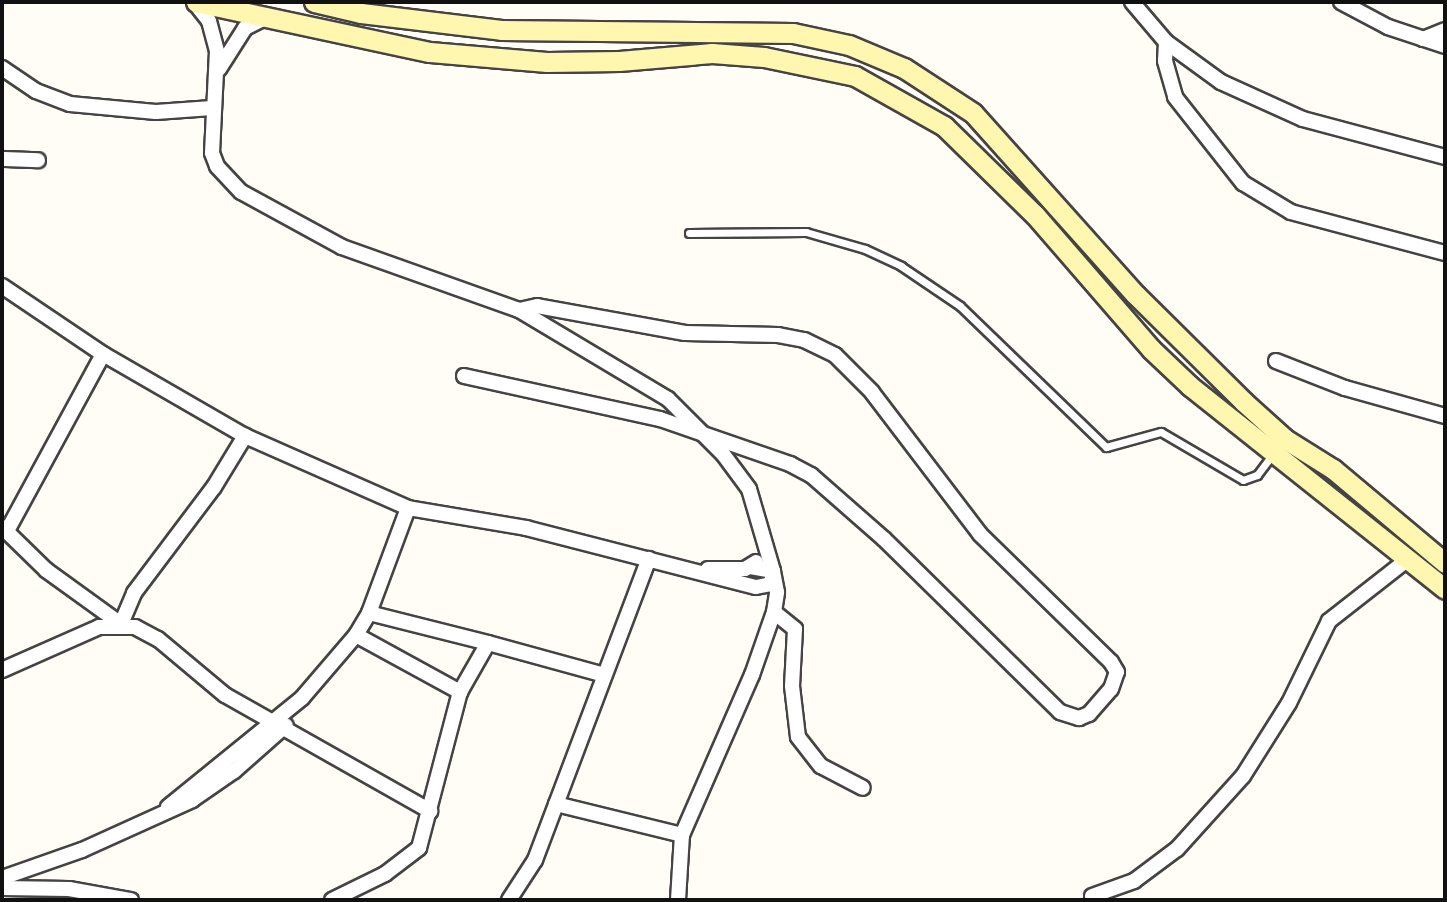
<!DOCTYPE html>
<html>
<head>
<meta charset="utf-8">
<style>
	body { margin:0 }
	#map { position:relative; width:1447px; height:902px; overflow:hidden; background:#fffdf5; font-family:Georgia,serif }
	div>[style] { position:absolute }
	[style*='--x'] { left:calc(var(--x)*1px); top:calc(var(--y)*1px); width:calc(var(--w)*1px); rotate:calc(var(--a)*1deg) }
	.roads { filter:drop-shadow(2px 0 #444) drop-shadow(-2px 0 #444) drop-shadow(0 2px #444) drop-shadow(0 -2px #444) }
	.lane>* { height:7px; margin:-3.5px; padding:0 3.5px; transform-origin:3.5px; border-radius:3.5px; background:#fff }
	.street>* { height:14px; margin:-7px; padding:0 7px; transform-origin:7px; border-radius:7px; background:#fff }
	.secondary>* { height:19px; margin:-9.5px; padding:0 9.5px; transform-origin:9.5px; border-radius:9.5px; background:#fff6b0 }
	span { translate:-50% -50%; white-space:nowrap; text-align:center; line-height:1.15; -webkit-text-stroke:7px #fff; paint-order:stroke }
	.frame { position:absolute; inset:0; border:4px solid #111; pointer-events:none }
</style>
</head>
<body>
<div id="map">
	<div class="roads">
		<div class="lane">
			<i style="--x:689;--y:233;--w:117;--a:-0.5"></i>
			<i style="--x:806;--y:232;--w:61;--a:16.1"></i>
			<i style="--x:865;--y:249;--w:40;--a:25"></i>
			<i style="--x:901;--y:266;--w:71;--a:34.1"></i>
			<i style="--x:960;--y:306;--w:203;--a:44"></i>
			<i style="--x:1106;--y:447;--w:57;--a:-15.3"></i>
			<i style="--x:1161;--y:432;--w:95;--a:30.3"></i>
			<i style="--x:1243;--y:480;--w:15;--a:-20"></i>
			<i style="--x:1257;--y:475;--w:25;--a:-53"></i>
		</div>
		<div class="street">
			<i style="--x:1132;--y:2;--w:52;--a:49.6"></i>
			<i style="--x:1166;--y:42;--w:68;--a:36"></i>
			<i style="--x:1221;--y:82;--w:90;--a:24.3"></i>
			<i style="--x:1303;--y:119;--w:147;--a:15"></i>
			<i style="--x:1341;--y:2;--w:53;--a:28"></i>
			<i style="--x:1388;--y:27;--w:60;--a:18.4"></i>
			<i style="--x:1423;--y:39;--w:24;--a:-22"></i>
			<i style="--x:1166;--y:42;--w:19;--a:93"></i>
			<i style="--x:1165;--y:61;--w:37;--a:74"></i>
			<i style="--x:1175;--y:97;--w:110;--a:51.7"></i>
			<i style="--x:1243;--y:183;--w:56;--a:31.1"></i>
			<i style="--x:1291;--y:212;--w:159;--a:14.9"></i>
			<i style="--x:2;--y:68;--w:41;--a:34.1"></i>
			<i style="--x:36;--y:91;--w:36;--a:21"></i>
			<i style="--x:70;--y:104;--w:86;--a:5.3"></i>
			<i style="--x:156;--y:112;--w:56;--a:-4.1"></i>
			<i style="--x:219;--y:69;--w:49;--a:-57.6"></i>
			<i style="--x:245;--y:28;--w:20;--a:-27"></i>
			<i style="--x:2;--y:159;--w:36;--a:2"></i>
			<i style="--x:2;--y:286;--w:122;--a:34"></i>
			<i style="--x:103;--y:354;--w:164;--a:30"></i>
			<i style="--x:245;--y:436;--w:178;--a:23.8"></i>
			<i style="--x:408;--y:508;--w:120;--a:9.6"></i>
			<i style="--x:526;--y:528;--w:237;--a:14.4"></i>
			<i style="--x:756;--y:587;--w:15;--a:-11"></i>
			<i style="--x:771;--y:584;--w:13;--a:-81"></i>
			<i style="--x:773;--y:571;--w:85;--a:-106.3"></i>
			<i style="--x:749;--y:489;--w:44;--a:-126.6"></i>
			<i style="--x:723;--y:454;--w:78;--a:-135"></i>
			<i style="--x:668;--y:399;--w:174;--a:-149.1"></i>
			<i style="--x:519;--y:310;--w:188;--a:-160.4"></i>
			<i style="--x:342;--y:247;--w:115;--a:-151.4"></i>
			<i style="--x:241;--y:192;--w:35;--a:-133"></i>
			<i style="--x:217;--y:166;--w:14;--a:-111"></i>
			<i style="--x:212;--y:153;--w:102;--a:-87.2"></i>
			<i style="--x:217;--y:51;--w:31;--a:-105"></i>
			<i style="--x:209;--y:21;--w:24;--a:-128"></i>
			<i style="--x:1276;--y:361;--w:74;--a:21.4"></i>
			<i style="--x:1345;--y:388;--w:104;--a:15.6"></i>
			<i style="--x:464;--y:376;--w:201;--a:12.4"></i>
			<i style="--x:660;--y:419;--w:138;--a:19.1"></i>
			<i style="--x:790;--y:464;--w:24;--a:28"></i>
			<i style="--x:811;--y:475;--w:97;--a:41.2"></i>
			<i style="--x:884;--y:539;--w:247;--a:44.5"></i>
			<i style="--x:1060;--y:712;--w:20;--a:18"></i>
			<i style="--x:1079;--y:718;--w:11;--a:-22"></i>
			<i style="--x:1089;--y:714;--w:33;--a:-49"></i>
			<i style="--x:1111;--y:689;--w:18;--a:-71"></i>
			<i style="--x:1117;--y:672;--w:12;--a:-121"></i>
			<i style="--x:1111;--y:662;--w:183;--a:-135.7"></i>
			<i style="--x:980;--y:534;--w:178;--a:-127.3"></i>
			<i style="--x:872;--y:392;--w:52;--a:-135"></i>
			<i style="--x:835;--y:355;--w:34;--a:-154"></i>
			<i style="--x:804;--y:340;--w:26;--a:-169"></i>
			<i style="--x:778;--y:335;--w:93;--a:-178.8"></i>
			<i style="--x:685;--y:333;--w:150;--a:-169.7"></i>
			<i style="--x:537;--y:306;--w:18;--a:167"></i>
			<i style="--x:2;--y:527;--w:62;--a:44.3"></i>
			<i style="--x:46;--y:570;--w:92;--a:35.8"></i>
			<i style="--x:121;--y:624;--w:34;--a:-67"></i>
			<i style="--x:134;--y:593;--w:133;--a:-53"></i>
			<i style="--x:214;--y:487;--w:60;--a:-58.7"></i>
			<i style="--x:7;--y:531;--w:201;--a:-61.5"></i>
			<i style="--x:708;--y:569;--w:37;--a:0"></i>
			<i style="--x:745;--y:569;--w:13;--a:-32"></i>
			<i style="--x:774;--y:612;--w:27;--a:39"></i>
			<i style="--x:795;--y:629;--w:57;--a:93"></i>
			<i style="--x:792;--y:686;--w:51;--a:83.3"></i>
			<i style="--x:798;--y:737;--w:37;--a:52"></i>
			<i style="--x:821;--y:766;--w:47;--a:27.6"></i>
			<i style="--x:369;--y:613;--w:123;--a:14.1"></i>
			<i style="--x:356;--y:635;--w:119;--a:28.7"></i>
			<i style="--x:2;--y:670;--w:106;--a:-23.9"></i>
			<i style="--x:99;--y:627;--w:36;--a:0"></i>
			<i style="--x:135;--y:627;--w:26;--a:28"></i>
			<i style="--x:158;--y:639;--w:87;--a:39.9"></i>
			<i style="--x:225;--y:695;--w:236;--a:29.5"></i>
			<i style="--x:556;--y:804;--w:130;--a:13.8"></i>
			<i style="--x:168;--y:807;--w:173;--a:-39.1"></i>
			<i style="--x:302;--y:698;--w:83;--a:-49.4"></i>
			<i style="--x:356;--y:635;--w:26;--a:-59"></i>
			<i style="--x:369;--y:613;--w:112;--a:-69.6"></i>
			<i style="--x:2;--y:878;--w:85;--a:-19.3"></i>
			<i style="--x:82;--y:850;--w:121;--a:-24.4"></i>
			<i style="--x:192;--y:800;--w:51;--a:-34.6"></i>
			<i style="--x:234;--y:771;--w:69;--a:-41.5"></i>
			<i style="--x:2;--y:888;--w:67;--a:0.9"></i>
			<i style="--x:69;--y:889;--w:63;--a:10.1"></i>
			<i style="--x:1092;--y:896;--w:45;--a:-19.7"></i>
			<i style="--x:1134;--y:881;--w:54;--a:-36.7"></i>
			<i style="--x:1177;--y:849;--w:98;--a:-47.9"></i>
			<i style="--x:1243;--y:776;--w:86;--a:-57.8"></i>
			<i style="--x:1289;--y:703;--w:91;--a:-64"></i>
			<i style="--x:1329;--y:621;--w:100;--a:-38.1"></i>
			<i style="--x:332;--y:900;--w:59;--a:-26.1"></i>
			<i style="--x:385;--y:874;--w:43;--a:-37.4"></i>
			<i style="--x:419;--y:848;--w:161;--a:-75.3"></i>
			<i style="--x:460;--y:692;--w:56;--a:-60.3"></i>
			<i style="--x:488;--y:643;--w:120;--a:15.4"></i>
			<i style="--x:509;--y:900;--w:48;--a:-57"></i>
			<i style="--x:535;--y:860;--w:322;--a:-69.3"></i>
			<i style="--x:678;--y:900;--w:65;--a:-86.5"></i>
			<i style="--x:682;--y:835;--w:175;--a:-66.4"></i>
			<i style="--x:752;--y:675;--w:67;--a:-70.8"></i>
			<i style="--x:774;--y:612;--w:20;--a:-81"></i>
			<i style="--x:777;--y:592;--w:21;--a:-101"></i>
			<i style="--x:773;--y:571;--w:23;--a:-170"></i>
		</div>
		<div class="secondary">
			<i style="--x:196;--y:2;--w:239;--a:12.1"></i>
			<i style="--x:430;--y:52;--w:117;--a:4.9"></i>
			<i style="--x:547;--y:62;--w:72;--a:-0.8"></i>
			<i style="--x:619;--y:61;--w:93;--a:-4.9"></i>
			<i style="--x:712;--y:53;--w:52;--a:4.4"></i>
			<i style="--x:764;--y:57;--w:93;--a:11.8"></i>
			<i style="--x:855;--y:76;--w:102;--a:29.3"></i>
			<i style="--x:944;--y:126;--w:127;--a:44.4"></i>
			<i style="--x:1035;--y:215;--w:177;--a:49.1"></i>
			<i style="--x:1151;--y:349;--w:54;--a:43.5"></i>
			<i style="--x:1190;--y:386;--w:326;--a:38.5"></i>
			<i style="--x:314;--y:2;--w:48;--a:13.2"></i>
			<i style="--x:361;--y:13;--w:141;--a:6.9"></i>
			<i style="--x:501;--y:30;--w:292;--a:0.6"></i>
			<i style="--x:793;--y:33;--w:57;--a:12.1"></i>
			<i style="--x:849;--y:45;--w:60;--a:22.7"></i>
			<i style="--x:904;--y:68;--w:82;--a:33.1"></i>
			<i style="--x:973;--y:113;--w:244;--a:48.2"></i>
			<i style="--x:1136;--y:295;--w:152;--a:44.7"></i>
			<i style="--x:1244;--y:402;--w:55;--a:42.1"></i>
			<i style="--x:1285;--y:439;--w:57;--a:32"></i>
			<i style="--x:1333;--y:469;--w:146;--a:40"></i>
		</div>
	</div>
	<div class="frame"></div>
</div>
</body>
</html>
